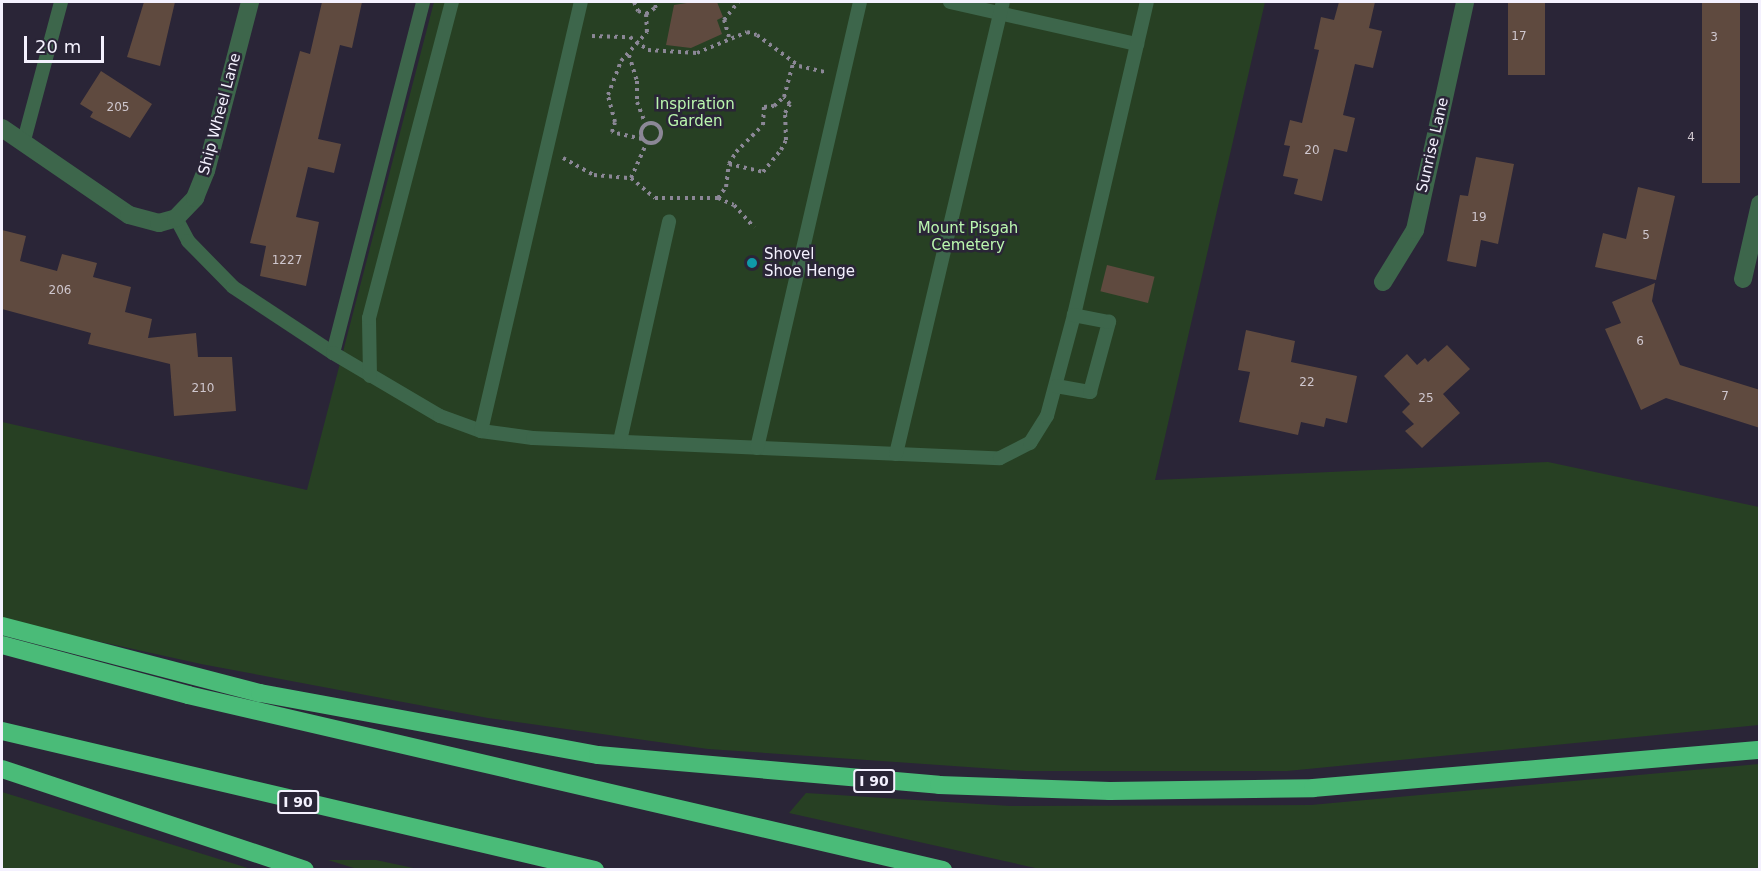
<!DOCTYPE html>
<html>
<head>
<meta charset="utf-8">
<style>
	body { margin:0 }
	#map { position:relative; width:1761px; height:871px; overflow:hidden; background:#2a2537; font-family:"DejaVu Sans",sans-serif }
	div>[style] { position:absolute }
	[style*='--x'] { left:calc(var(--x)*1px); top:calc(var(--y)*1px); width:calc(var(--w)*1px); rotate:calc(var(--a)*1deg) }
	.green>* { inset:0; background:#274023 }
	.building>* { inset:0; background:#5f4a3f; transform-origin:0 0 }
	.path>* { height:4px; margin-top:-2px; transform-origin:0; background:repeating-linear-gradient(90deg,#8b8796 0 3px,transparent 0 7.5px) }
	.path>.ring { margin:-2px; padding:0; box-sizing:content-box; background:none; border:4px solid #8b8796; border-radius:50% }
	.lane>* { height:14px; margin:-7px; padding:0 7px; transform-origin:7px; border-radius:7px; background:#3d664b }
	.street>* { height:18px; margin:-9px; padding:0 9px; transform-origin:9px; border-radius:9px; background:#3d664b }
	.highway>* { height:18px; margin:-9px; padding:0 9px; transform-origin:9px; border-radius:9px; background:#4abb78 }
	.dots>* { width:16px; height:16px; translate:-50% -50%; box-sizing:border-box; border:3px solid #2a2537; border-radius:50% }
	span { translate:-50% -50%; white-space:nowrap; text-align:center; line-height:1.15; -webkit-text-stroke:5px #2a2537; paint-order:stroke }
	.number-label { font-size:12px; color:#cfc7ce }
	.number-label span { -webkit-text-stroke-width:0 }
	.shield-label span { padding:2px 4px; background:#2a2537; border:2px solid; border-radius:4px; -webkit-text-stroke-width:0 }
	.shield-label { font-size:14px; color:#f4f1fe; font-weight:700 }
	.park-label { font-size:15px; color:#baf6ae }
	.street-label { font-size:15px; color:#f4f1fe }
	.poi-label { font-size:15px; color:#f4f1fe }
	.left { translate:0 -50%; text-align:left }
	.frame { position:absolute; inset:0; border:3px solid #f4f1fe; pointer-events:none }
	.scale { position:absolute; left:24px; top:36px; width:80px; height:27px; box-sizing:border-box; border:3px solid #f4f1fe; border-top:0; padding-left:8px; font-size:18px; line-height:21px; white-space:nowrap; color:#f4f1fe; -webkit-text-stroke:4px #2a2537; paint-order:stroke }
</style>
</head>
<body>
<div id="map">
	<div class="green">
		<i style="clip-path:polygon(434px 2px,1265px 2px,1155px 480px,1548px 462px,1759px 507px,1759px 725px,1287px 771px,1026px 771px,708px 749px,488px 718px,201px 664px,2px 620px,2px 422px,307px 490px)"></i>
		<i style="clip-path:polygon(1759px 764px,1759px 869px,1040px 869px,789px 813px,806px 793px,1010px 806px,1311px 805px)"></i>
		<i style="clip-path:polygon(2px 792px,235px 864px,251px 869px,2px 869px)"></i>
		<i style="clip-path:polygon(328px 860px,376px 860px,418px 869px,357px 869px)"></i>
	</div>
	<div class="building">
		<i style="clip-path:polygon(144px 2px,175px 2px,160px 66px,127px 57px)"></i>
		<i style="clip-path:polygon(322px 2px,362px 2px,352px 48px,340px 45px,318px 139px,341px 144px,334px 173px,308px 167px,296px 217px,319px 222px,306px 286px,260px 276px,266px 246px,250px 243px,300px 51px,310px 54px)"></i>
		<i style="clip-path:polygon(693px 2px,717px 2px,723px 17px,717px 20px,722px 34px,691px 48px,666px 45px,674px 5px)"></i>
		<i style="clip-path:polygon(1339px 2px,1375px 2px,1369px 28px,1382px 31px,1373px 68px,1355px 64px,1343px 115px,1355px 118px,1347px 152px,1334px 149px,1322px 201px,1294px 194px,1298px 179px,1283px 176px,1290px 146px,1284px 145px,1290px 120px,1302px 123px,1319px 50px,1314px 49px,1321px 17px,1334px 20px)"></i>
		<i style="left:1508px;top:2px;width:37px;height:73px"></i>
		<i style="left:1702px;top:2px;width:38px;height:181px"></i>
		<i style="clip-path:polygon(101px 71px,152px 104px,130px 138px,90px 117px,93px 112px,80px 104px)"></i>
		<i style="clip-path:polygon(1476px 157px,1514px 164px,1498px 244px,1481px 240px,1476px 267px,1447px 261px,1460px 195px,1468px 196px)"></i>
		<i style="clip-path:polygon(1638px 187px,1675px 196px,1656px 280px,1595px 267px,1603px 233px,1626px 239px)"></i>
		<i style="clip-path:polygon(2px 230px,26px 236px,20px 261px,57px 271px,62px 254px,97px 263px,93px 277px,131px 287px,125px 312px,152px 319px,148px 338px,196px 333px,198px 357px,232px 357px,236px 411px,174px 416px,170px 364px,88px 344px,91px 333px,2px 309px)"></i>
		<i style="left:1107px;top:265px;width:49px;height:27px;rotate:14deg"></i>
		<i style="clip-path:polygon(1655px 283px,1652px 301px,1680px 365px,1760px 390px,1760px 428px,1666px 398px,1641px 410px,1605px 329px,1621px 323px,1612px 302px)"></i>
		<i style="clip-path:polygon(1246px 330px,1295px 341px,1291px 362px,1357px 376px,1347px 423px,1326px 418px,1324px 427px,1301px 422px,1298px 435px,1239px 422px,1250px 372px,1238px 370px)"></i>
		<i style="clip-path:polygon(1447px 345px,1470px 369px,1443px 394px,1460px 413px,1422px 448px,1405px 431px,1414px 424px,1402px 412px,1410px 404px,1384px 376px,1407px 354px,1417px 365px,1425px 358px,1428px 362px)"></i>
	</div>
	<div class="path">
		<i style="--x:634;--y:2;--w:10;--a:66"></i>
		<i style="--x:638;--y:11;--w:9;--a:21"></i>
		<i style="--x:646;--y:14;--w:11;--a:-34"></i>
		<i style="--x:655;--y:8;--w:6;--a:-72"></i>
		<i style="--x:592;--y:36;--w:38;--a:2"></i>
		<i style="--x:630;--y:37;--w:22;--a:36"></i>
		<i style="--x:648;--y:50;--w:49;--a:3.5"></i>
		<i style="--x:697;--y:53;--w:54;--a:-22.8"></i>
		<i style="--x:747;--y:32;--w:10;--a:17"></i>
		<i style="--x:757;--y:35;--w:52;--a:36.4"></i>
		<i style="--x:799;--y:66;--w:26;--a:13"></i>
		<i style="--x:729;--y:37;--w:18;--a:-106"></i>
		<i style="--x:724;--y:20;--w:23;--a:-52"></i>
		<i style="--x:629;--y:55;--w:27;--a:73"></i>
		<i style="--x:637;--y:81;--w:21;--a:90"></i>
		<i style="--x:637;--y:102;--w:25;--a:69"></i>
		<i class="ring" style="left:641px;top:123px;width:16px;height:16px"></i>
		<i style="--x:642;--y:139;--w:31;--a:-167"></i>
		<i style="--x:612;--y:132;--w:10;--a:-73"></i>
		<i style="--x:615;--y:122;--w:28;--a:-105"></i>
		<i style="--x:608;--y:95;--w:36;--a:-69"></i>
		<i style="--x:621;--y:61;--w:39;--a:-48"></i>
		<i style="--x:647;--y:32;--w:18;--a:-93"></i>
		<i style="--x:563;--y:158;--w:35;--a:29"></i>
		<i style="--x:594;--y:175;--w:37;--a:5"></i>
		<i style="--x:631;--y:178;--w:31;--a:40"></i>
		<i style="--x:655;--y:198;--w:63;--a:0"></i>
		<i style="--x:718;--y:198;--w:17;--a:24"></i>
		<i style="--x:734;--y:205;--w:30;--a:48"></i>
		<i style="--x:729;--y:164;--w:35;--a:13"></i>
		<i style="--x:763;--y:172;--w:28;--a:-51"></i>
		<i style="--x:781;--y:150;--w:11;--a:-63"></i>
		<i style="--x:786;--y:140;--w:27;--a:-92"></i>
		<i style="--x:785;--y:113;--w:10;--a:-61"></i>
		<i style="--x:790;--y:104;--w:9;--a:-131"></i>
		<i style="--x:631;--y:178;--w:39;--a:-66"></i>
		<i style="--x:718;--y:198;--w:14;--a:-54"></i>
		<i style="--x:726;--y:187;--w:23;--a:-83"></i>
		<i style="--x:729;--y:164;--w:14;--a:-60"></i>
		<i style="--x:736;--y:152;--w:38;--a:-45"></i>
		<i style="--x:763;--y:125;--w:18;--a:-87"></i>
		<i style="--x:764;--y:107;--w:10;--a:-6"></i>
		<i style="--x:774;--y:106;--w:13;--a:-42"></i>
		<i style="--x:784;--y:97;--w:35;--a:-75"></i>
	</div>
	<div class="lane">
		<i style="--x:950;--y:2;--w:192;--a:12.7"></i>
		<i style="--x:23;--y:144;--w:147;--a:-75"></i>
		<i style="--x:176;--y:218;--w:26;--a:62"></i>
		<i style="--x:188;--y:241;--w:64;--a:45.6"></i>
		<i style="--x:233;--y:287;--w:120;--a:33.4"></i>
		<i style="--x:333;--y:353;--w:362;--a:-75.6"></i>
		<i style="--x:333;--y:353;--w:124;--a:30.5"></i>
		<i style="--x:440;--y:416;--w:44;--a:20.1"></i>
		<i style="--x:481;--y:431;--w:52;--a:7.7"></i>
		<i style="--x:533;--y:438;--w:467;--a:2.5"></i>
		<i style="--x:1000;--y:458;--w:34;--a:-27"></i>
		<i style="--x:1030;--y:443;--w:32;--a:-58"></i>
		<i style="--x:1047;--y:416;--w:105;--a:-75"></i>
		<i style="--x:1074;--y:315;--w:321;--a:-76.9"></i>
		<i style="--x:370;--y:376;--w:58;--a:-91"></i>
		<i style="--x:369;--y:318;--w:327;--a:-75.3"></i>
		<i style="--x:1056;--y:386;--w:35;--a:10"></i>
		<i style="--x:1090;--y:392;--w:73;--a:-74.8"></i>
		<i style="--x:1109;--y:322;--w:36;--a:-169"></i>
		<i style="--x:481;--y:431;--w:441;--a:-76.9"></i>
		<i style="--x:620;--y:441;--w:225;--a:-77.4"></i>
		<i style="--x:757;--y:448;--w:458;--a:-77"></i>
		<i style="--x:896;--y:454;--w:464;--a:-76.7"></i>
	</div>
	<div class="street">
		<i style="--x:2;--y:128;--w:154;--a:34.4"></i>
		<i style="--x:129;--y:215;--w:31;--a:15"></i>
		<i style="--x:159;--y:223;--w:18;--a:-16"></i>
		<i style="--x:176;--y:218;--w:28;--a:-46"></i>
		<i style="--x:195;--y:198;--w:29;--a:-68"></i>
		<i style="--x:206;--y:171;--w:175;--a:-75.4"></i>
		<i style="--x:1743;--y:279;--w:77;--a:-77.2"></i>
		<i style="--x:1383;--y:282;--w:61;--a:-58.4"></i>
		<i style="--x:1415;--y:230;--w:233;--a:-77.6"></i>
	</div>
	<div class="highway">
		<i style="--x:2;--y:626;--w:267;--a:14.6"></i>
		<i style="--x:260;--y:693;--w:344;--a:10.4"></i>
		<i style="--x:598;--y:755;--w:342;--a:5"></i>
		<i style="--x:939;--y:785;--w:171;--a:2"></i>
		<i style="--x:1110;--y:791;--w:203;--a:-0.8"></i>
		<i style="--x:1313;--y:788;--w:449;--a:-4.9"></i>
		<i style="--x:2;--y:645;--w:193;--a:15"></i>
		<i style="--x:188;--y:695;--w:775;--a:13.05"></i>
		<i style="--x:2;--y:731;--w:609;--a:13.19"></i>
		<i style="--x:2;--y:769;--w:319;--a:18.4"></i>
	</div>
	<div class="dots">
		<i style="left:752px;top:263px;background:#0f9aa8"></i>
	</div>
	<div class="number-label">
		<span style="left:1519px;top:37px">17</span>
		<span style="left:1714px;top:38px">3</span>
		<span style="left:118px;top:108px">205</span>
		<span style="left:1691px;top:138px">4</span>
		<span style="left:1312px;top:151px">20</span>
		<span style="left:1479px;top:218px">19</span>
		<span style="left:1646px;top:236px">5</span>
		<span style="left:287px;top:261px">1227</span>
		<span style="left:60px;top:291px">206</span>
		<span style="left:1640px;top:342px">6</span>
		<span style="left:1307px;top:383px">22</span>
		<span style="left:203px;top:389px">210</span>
		<span style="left:1725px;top:397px">7</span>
		<span style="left:1426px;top:399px">25</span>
	</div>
	<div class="shield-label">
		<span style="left:874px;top:781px">I 90</span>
		<span style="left:298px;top:802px">I 90</span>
	</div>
	<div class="park-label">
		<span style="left:695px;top:113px">Inspiration<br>Garden</span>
		<span style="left:968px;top:237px">Mount Pisgah<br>Cemetery</span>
	</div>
	<div class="street-label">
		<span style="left:220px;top:114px;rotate:-75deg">Ship Wheel Lane</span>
		<span style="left:1433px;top:145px;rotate:-77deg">Sunrise Lane</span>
	</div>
	<div class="poi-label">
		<span class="left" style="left:764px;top:263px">Shovel<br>Shoe Henge</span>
	</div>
	<div class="frame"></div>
	<div class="scale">20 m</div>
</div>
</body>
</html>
